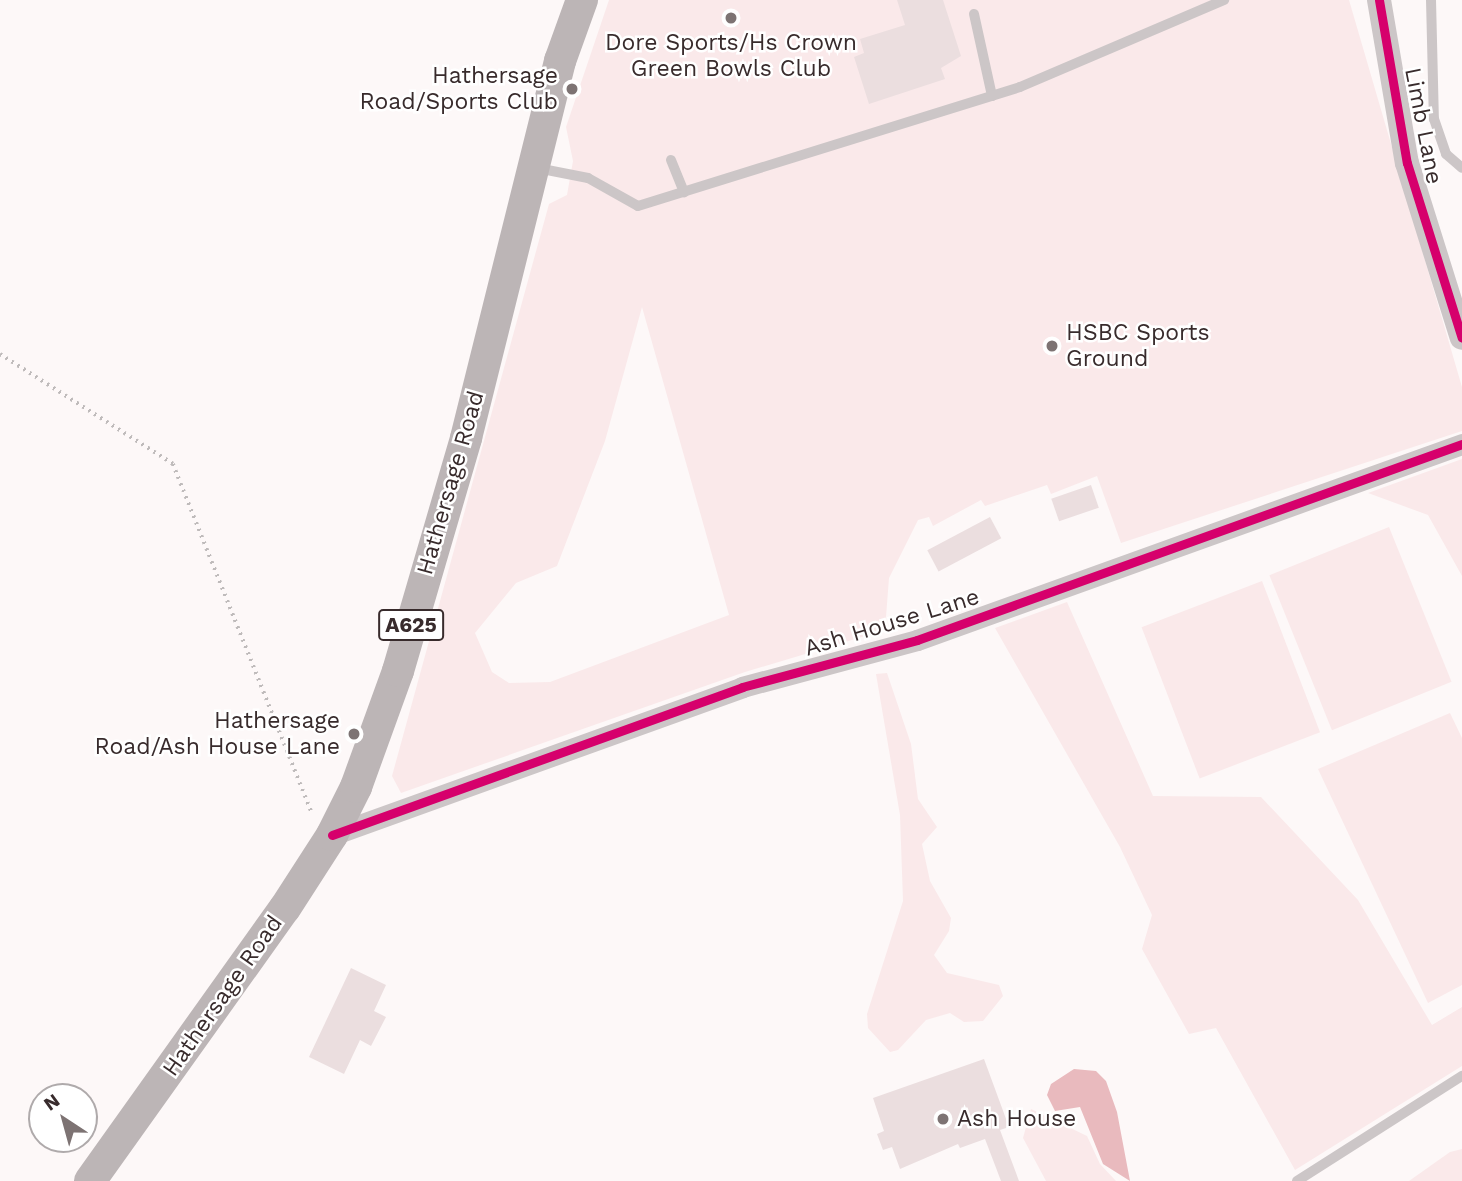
<!DOCTYPE html>
<html>
<head>
<meta charset="utf-8">
<style>
	body { margin:0 }
	#map { position:relative; width:1462px; height:1181px; overflow:hidden; background:#fdf8f8; font-family:"Work Sans",sans-serif }
	div>[style] { position:absolute }
	[style*='--x'] { left:calc(var(--x)*1px); top:calc(var(--y)*1px); width:calc(var(--w)*1px); rotate:calc(var(--a)*1deg) }
	.green>* { inset:0; background:#fae9ea; transform-origin:0 0 }
	.water>* { inset:0; background:#e9babe }
	.building>* { inset:0; background:#ebdedf; transform-origin:0 0 }
	.path>* { height:3.5px; margin-top:-1.75px; transform-origin:0; background:repeating-linear-gradient(90deg,#bfbbbb 0 2px,transparent 0 7px) }
	.service>* { height:10px; margin:-5px; padding:0 5px; transform-origin:5px; border-radius:5px; background:#ccc6c7 }
	.minor>* { height:21px; margin:-10.5px; padding:0 10.5px; transform-origin:10.5px; border-radius:10.5px; background:#ccc6c7 }
	.tertiary>* { height:24px; margin:-12px; padding:0 12px; transform-origin:12px; border-radius:12px; background:#ccc6c7 }
	.primary>* { height:32px; margin:-16px; padding:0 16px; transform-origin:16px; border-radius:16px; background:#bcb5b6 }
	.cycleway>* { height:9px; margin:-4.5px; padding:0 4.5px; transform-origin:4.5px; border-radius:4.5px; background:#d6006c }
	.dots>* { width:19px; height:19px; translate:-50% -50%; box-sizing:border-box; border:4px solid #fff; border-radius:50% }
	span { translate:-50% -50%; white-space:nowrap; text-align:center; line-height:1.15; -webkit-text-stroke:5px #fff; paint-order:stroke }
	.shield-label span { padding:2px 5px; background:#fff; border:2px solid; border-radius:5px; -webkit-text-stroke-width:0 }
	.shield-label { font-size:21px; color:#382b2c; font-weight:700 }
	.poi-label { font-size:23px; color:#382b2c }
	.right { translate:-100% -50%; text-align:right }
	.left { translate:0 -50%; text-align:left }
	.street-label { font-size:23px; color:#382b2c }
	.north { position:absolute; left:28px; top:1083px; width:70px; height:70px; box-sizing:border-box; background:#fff; border:2px solid #afaaab; border-radius:50%; rotate:324deg; font-size:19px; font-weight:700; line-height:28px; text-align:center; color:#382b2c }
	.north::after { content:''; display:block; margin:auto; width:24px; height:32px; background:#7d7373; clip-path:polygon(50% 0,100% 100%,50% 72%,0 100%) }
</style>
</head>
<body>
<div id="map">
	<div class="green">
		<i style="clip-path:polygon(evenodd,609px 0,1349px 0,1462px 387px,1462px 431px,1121px 543px,1097px 476px,1051px 494px,1047px 485px,985px 506px,981px 500px,933px 526px,929px 517px,918px 520px,889px 578px,885px 630px,745px 672px,401px 793px,392px 776px,549px 204px,567px 195px,573px 161px,566px 127px,609px 0,642px 307px,729px 615px,550px 682px,509px 683px,492px 672px,475px 633px,516px 583px,557px 566px,605px 441px,642px 307px)"></i>
		<i style="clip-path:polygon(1462px 459px,1462px 576px,1428px 515px,1368px 493px)"></i>
		<i style="left:1389px;top:527px;width:167px;height:129px;rotate:68deg"></i>
		<i style="left:1262px;top:581px;width:162px;height:129px;rotate:69deg"></i>
		<i style="clip-path:polygon(1067px 602px,1153px 796px,1261px 797px,1358px 900px,1432px 1025px,1462px 1007px,1462px 1066px,1295px 1170px,1216px 1028px,1189px 1034px,1142px 949px,1152px 915px,1120px 847px,995px 628px)"></i>
		<i style="clip-path:polygon(887px 673px,911px 744px,918px 799px,937px 827px,922px 844px,930px 881px,951px 918px,949px 931px,934px 955px,947px 973px,999px 985px,1003px 996px,983px 1021px,964px 1022px,950px 1013px,926px 1020px,898px 1050px,890px 1052px,868px 1028px,867px 1014px,903px 901px,900px 815px,876px 674px)"></i>
		<i style="clip-path:polygon(1450px 713px,1462px 738px,1462px 985px,1428px 1003px,1318px 769px)"></i>
		<i style="clip-path:polygon(1031px 1109px,1087px 1136px,1100px 1164px,1116px 1181px,1046px 1181px,1023px 1138px)"></i>
		<i style="clip-path:polygon(1462px 1149px,1462px 1181px,1409px 1181px,1450px 1152px)"></i>
	</div>
	<div class="water">
		<i style="clip-path:polygon(1074px 1069px,1096px 1071px,1106px 1081px,1117px 1112px,1130px 1181px,1103px 1164px,1080px 1107px,1055px 1111px,1047px 1095px,1051px 1084px)"></i>
	</div>
	<div class="building">
		<i style="clip-path:polygon(897px 0,943px 0,961px 56px,941px 68px,945px 79px,869px 104px,854px 57px,864px 53px,860px 39px,905px 25px)"></i>
		<i style="left:1091px;top:485px;width:24px;height:42px;rotate:71deg"></i>
		<i style="left:990px;top:517px;width:24px;height:71px;rotate:62deg"></i>
		<i style="clip-path:polygon(351px 968px,386px 985px,374px 1011px,386px 1017px,371px 1046px,360px 1040px,344px 1074px,309px 1057px)"></i>
		<i style="clip-path:polygon(984px 1059px,1009px 1127px,1000px 1130px,1019px 1181px,1001px 1181px,985px 1139px,960px 1148px,958px 1144px,900px 1169px,892px 1147px,883px 1150px,877px 1134px,884px 1131px,873px 1098px)"></i>
	</div>
	<div class="path">
		<i style="--x:0;--y:354;--w:205;--a:32.4"></i>
		<i style="--x:173;--y:464;--w:377;--a:68.3"></i>
	</div>
	<div class="service">
		<i style="--x:1431;--y:0;--w:119;--a:88.6"></i>
		<i style="--x:1434;--y:119;--w:37;--a:71"></i>
		<i style="--x:1446;--y:154;--w:21;--a:41"></i>
		<i style="--x:974;--y:14;--w:84;--a:77.6"></i>
		<i style="--x:671;--y:160;--w:35;--a:68"></i>
		<i style="--x:537;--y:168;--w:52;--a:11.1"></i>
		<i style="--x:588;--y:178;--w:57;--a:29.2"></i>
		<i style="--x:638;--y:206;--w:400;--a:-17.3"></i>
		<i style="--x:1020;--y:87;--w:222;--a:-23.1"></i>
		<i style="--x:1297;--y:1181;--w:196;--a:-32.5"></i>
	</div>
	<div class="minor">
		<i style="--x:332;--y:835;--w:436;--a:-19.8"></i>
		<i style="--x:742;--y:687;--w:181;--a:-15"></i>
		<i style="--x:917;--y:640;--w:579;--a:-19.78"></i>
	</div>
	<div class="tertiary">
		<i style="--x:1379;--y:0;--w:165;--a:80.3"></i>
		<i style="--x:1407;--y:163;--w:183;--a:72.6"></i>
	</div>
	<div class="primary">
		<i style="--x:90;--y:1181;--w:335;--a:-54.5"></i>
		<i style="--x:285;--y:908;--w:87;--a:-57.2"></i>
		<i style="--x:332;--y:835;--w:54;--a:-63.4"></i>
		<i style="--x:356;--y:787;--w:123;--a:-70.1"></i>
		<i style="--x:398;--y:671;--w:243;--a:-73.7"></i>
		<i style="--x:466;--y:438;--w:389;--a:-76"></i>
		<i style="--x:560;--y:61;--w:65;--a:-70.2"></i>
	</div>
	<div class="cycleway">
		<i style="--x:1379;--y:0;--w:165;--a:80.3"></i>
		<i style="--x:1407;--y:163;--w:183;--a:72.6"></i>
		<i style="--x:332;--y:835;--w:436;--a:-19.8"></i>
		<i style="--x:742;--y:687;--w:181;--a:-15"></i>
		<i style="--x:917;--y:640;--w:579;--a:-19.78"></i>
	</div>
	<div class="dots">
		<i style="left:731px;top:18px;background:#7d7373"></i>
		<i style="left:572px;top:89px;background:#7d7373"></i>
		<i style="left:1052px;top:346px;background:#7d7373"></i>
		<i style="left:354px;top:734px;background:#7d7373"></i>
		<i style="left:943px;top:1119px;background:#7d7373"></i>
	</div>
	<div class="shield-label">
		<span style="left:411px;top:625px">A625</span>
	</div>
	<div class="poi-label">
		<span style="left:731px;top:56px">Dore Sports/Hs Crown<br>Green Bowls Club</span>
		<span class="right" style="left:558px;top:89px">Hathersage<br>Road/Sports Club</span>
		<span class="left" style="left:1066px;top:346px">HSBC Sports<br>Ground</span>
		<span class="right" style="left:340px;top:734px">Hathersage<br>Road/Ash House Lane</span>
		<span class="left" style="left:957px;top:1119px">Ash House</span>
	</div>
	<div class="street-label">
		<span style="left:1423px;top:126px;rotate:79deg">Limb Lane</span>
		<span style="left:451px;top:483px;rotate:-74deg">Hathersage Road</span>
		<span style="left:892px;top:623px;rotate:-17deg">Ash House Lane</span>
		<span style="left:223px;top:996px;rotate:-55deg">Hathersage Road</span>
	</div>
	<div class="north">N</div>
</div>
</body>
</html>
